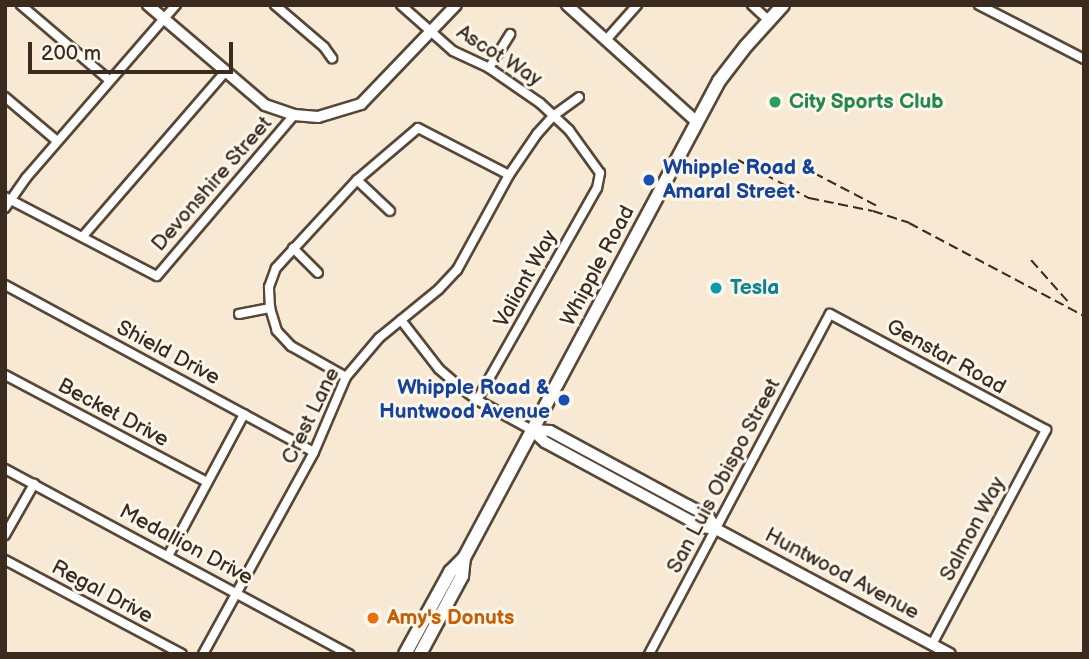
<!DOCTYPE html>
<html>
<head>
<meta charset="utf-8">
<style>
	body { margin:0 }
	#map { position:relative; width:1089px; height:659px; overflow:hidden; background:#f7e9d3; font-family:"Balsamiq Sans",sans-serif }
	div>[style] { position:absolute }
	[style*='--x'] { left:calc(var(--x)*1px); top:calc(var(--y)*1px); width:calc(var(--w)*1px); rotate:calc(var(--a)*1deg) }
	.roads { filter:drop-shadow(2px 0 #574739) drop-shadow(-2px 0 #574739) drop-shadow(0 2px #574739) drop-shadow(0 -2px #574739) }
	.minor>* { height:8px; margin:-4px; padding:0 4px; transform-origin:4px; border-radius:4px; background:#fff }
	.tertiary>* { height:10px; margin:-5px; padding:0 5px; transform-origin:5px; border-radius:5px; background:#fff }
	.secondary>* { height:12px; margin:-6px; padding:0 6px; transform-origin:6px; border-radius:6px; background:#fff }
	.rail>* { height:2px; margin-top:-1px; transform-origin:0; background:repeating-linear-gradient(90deg,#3b2a1e 0 10px,transparent 0 15px) }
	.dots>* { width:19px; height:19px; translate:-50% -50%; box-sizing:border-box; border:4px solid #fbf7ec; border-radius:50% }
	span { translate:-50% -50%; white-space:nowrap; text-align:center; line-height:1.15; -webkit-text-stroke:6px #fbf7ec; paint-order:stroke }
	.street-label { font-size:21px; color:#3b2a1e }
	.leisure-label { font-size:21px; color:#27864d; font-weight:700 }
	.left { translate:0 -50%; text-align:left }
	.transit-label { font-size:21px; color:#164399; font-weight:700 }
	.right { translate:-100% -50%; text-align:right }
	.culture-label { font-size:21px; color:#0d838f; font-weight:700 }
	.food-label { font-size:21px; color:#c56008; font-weight:700 }
	.frame { position:absolute; inset:0; border:7px solid #3b2a1e; pointer-events:none }
	.scale { position:absolute; left:28px; top:42px; width:205px; height:32px; box-sizing:border-box; border:4px solid #3b2a1e; border-top:0; padding-left:9px; font-size:21px; line-height:24px; white-space:nowrap; color:#3b2a1e; -webkit-text-stroke:5px #fbf7ec; paint-order:stroke }
</style>
</head>
<body>
<div id="map">
	<div class="roads">
		<div class="minor">
			<i style="--x:21;--y:5;--w:116;--a:40.4"></i>
			<i style="--x:275;--y:5;--w:65;--a:40.6"></i>
			<i style="--x:324;--y:47;--w:14;--a:54"></i>
			<i style="--x:401;--y:5;--w:69;--a:41.5"></i>
			<i style="--x:453;--y:51;--w:40;--a:25"></i>
			<i style="--x:489;--y:68;--w:62;--a:34.5"></i>
			<i style="--x:540;--y:103;--w:40;--a:43"></i>
			<i style="--x:569;--y:130;--w:53;--a:54.2"></i>
			<i style="--x:600;--y:173;--w:15;--a:101"></i>
			<i style="--x:597;--y:188;--w:244;--a:119.5"></i>
			<i style="--x:752;--y:5;--w:23;--a:43"></i>
			<i style="--x:979;--y:5;--w:118;--a:27.2"></i>
			<i style="--x:606;--y:40;--w:47;--a:-48.5"></i>
			<i style="--x:489;--y:68;--w:40;--a:-58"></i>
			<i style="--x:5;--y:97;--w:68;--a:40.2"></i>
			<i style="--x:357;--y:180;--w:45;--a:43.2"></i>
			<i style="--x:5;--y:197;--w:171;--a:27.5"></i>
			<i style="--x:157;--y:276;--w:211;--a:-49.6"></i>
			<i style="--x:5;--y:208;--w:37;--a:-55"></i>
			<i style="--x:26;--y:178;--w:229;--a:-49.1"></i>
			<i style="--x:84;--y:235;--w:217;--a:-49.1"></i>
			<i style="--x:293;--y:248;--w:35;--a:45"></i>
			<i style="--x:5;--y:285;--w:351;--a:28.4"></i>
			<i style="--x:239;--y:314;--w:32;--a:-11"></i>
			<i style="--x:401;--y:320;--w:62;--a:52.2"></i>
			<i style="--x:439;--y:369;--w:23;--a:41"></i>
			<i style="--x:456;--y:384;--w:26;--a:37"></i>
			<i style="--x:477;--y:400;--w:63;--a:28.6"></i>
			<i style="--x:5;--y:375;--w:226;--a:27.9"></i>
			<i style="--x:346;--y:377;--w:63;--a:-150.6"></i>
			<i style="--x:291;--y:346;--w:21;--a:-133"></i>
			<i style="--x:277;--y:331;--w:24;--a:-107"></i>
			<i style="--x:270;--y:308;--w:21;--a:-93"></i>
			<i style="--x:269;--y:287;--w:20;--a:-70"></i>
			<i style="--x:276;--y:268;--w:120;--a:-47.4"></i>
			<i style="--x:357;--y:180;--w:80;--a:-40.4"></i>
			<i style="--x:418;--y:128;--w:102;--a:27.3"></i>
			<i style="--x:5;--y:469;--w:391;--a:28.3"></i>
			<i style="--x:5;--y:535;--w:59;--a:-60.4"></i>
			<i style="--x:168;--y:556;--w:161;--a:-61.8"></i>
			<i style="--x:5;--y:560;--w:200;--a:28"></i>
			<i style="--x:203;--y:654;--w:230;--a:-61.2"></i>
			<i style="--x:314;--y:452;--w:82;--a:-66.9"></i>
			<i style="--x:346;--y:377;--w:51;--a:-49.8"></i>
			<i style="--x:379;--y:338;--w:77;--a:-39.2"></i>
			<i style="--x:439;--y:289;--w:26;--a:-47"></i>
			<i style="--x:457;--y:270;--w:108;--a:-61.3"></i>
			<i style="--x:509;--y:175;--w:50;--a:-55.7"></i>
			<i style="--x:537;--y:134;--w:24;--a:-48"></i>
			<i style="--x:553;--y:116;--w:32;--a:-36"></i>
			<i style="--x:649;--y:654;--w:385;--a:-62"></i>
			<i style="--x:830;--y:314;--w:245;--a:28.2"></i>
			<i style="--x:1046;--y:430;--w:242;--a:118"></i>
		</div>
		<div class="tertiary">
			<i style="--x:148;--y:5;--w:154;--a:40.5"></i>
			<i style="--x:265;--y:105;--w:31;--a:19"></i>
			<i style="--x:294;--y:115;--w:24;--a:5"></i>
			<i style="--x:318;--y:117;--w:45;--a:-16.8"></i>
			<i style="--x:361;--y:104;--w:137;--a:-46.2"></i>
			<i style="--x:567;--y:5;--w:175;--a:42"></i>
			<i style="--x:532;--y:430;--w:18;--a:43"></i>
			<i style="--x:545;--y:442;--w:179;--a:28.4"></i>
			<i style="--x:702;--y:527;--w:14;--a:8"></i>
			<i style="--x:716;--y:529;--w:265;--a:28.1"></i>
			<i style="--x:532;--y:430;--w:18;--a:3"></i>
			<i style="--x:550;--y:431;--w:156;--a:28.4"></i>
			<i style="--x:687;--y:505;--w:24;--a:28"></i>
			<i style="--x:708;--y:516;--w:15;--a:58"></i>
		</div>
		<div class="secondary">
			<i style="--x:405;--y:654;--w:94;--a:-61.2"></i>
			<i style="--x:450;--y:572;--w:20;--a:-45"></i>
			<i style="--x:464;--y:558;--w:541;--a:-61.87"></i>
			<i style="--x:719;--y:81;--w:44;--a:-52.4"></i>
			<i style="--x:746;--y:46;--w:55;--a:-47.9"></i>
			<i style="--x:420;--y:654;--w:89;--a:-61.7"></i>
			<i style="--x:462;--y:576;--w:18;--a:-84"></i>
		</div>
	</div>
	<div class="rail">
		<i style="--x:738;--y:160;--w:81;--a:28.2"></i>
		<i style="--x:809;--y:198;--w:65;--a:11.5"></i>
		<i style="--x:873;--y:211;--w:38;--a:18"></i>
		<i style="--x:909;--y:223;--w:198;--a:28"></i>
		<i style="--x:814;--y:173;--w:73;--a:27.6"></i>
		<i style="--x:1031;--y:260;--w:59;--a:48.4"></i>
	</div>
	<div class="dots">
		<i style="left:775px;top:102px;background:#2e9e5b"></i>
		<i style="left:649px;top:180px;background:#1a4fb4"></i>
		<i style="left:716px;top:288px;background:#0f9aa8"></i>
		<i style="left:564px;top:400px;background:#1a4fb4"></i>
		<i style="left:373px;top:618px;background:#e8710a"></i>
	</div>
	<div class="street-label">
		<span style="left:499px;top:56px;rotate:32deg">Ascot Way</span>
		<span style="left:212px;top:184px;rotate:-49deg">Devonshire Street</span>
		<span style="left:598px;top:266px;rotate:-62deg">Whipple Road</span>
		<span style="left:526px;top:279px;rotate:-61deg">Valiant Way</span>
		<span style="left:168px;top:353px;rotate:28deg">Shield Drive</span>
		<span style="left:946px;top:357px;rotate:29deg">Genstar Road</span>
		<span style="left:113px;top:413px;rotate:28deg">Becket Drive</span>
		<span style="left:311px;top:416px;rotate:-64deg">Crest Lane</span>
		<span style="left:724px;top:476px;rotate:-62deg">San Luis Obispo Street</span>
		<span style="left:973px;top:529px;rotate:-62deg">Salmon Way</span>
		<span style="left:186px;top:545px;rotate:28deg">Medallion Drive</span>
		<span style="left:842px;top:574px;rotate:28deg">Huntwood Avenue</span>
		<span style="left:102px;top:592px;rotate:28deg">Regal Drive</span>
	</div>
	<div class="leisure-label">
		<span class="left" style="left:789px;top:102px">City Sports Club</span>
	</div>
	<div class="transit-label">
		<span class="left" style="left:663px;top:180px">Whipple Road &amp;<br>Amaral Street</span>
		<span class="right" style="left:550px;top:400px">Whipple Road &amp;<br>Huntwood Avenue</span>
	</div>
	<div class="culture-label">
		<span class="left" style="left:730px;top:288px">Tesla</span>
	</div>
	<div class="food-label">
		<span class="left" style="left:387px;top:618px">Amy's Donuts</span>
	</div>
	<div class="frame"></div>
	<div class="scale">200 m</div>
</div>
</body>
</html>
